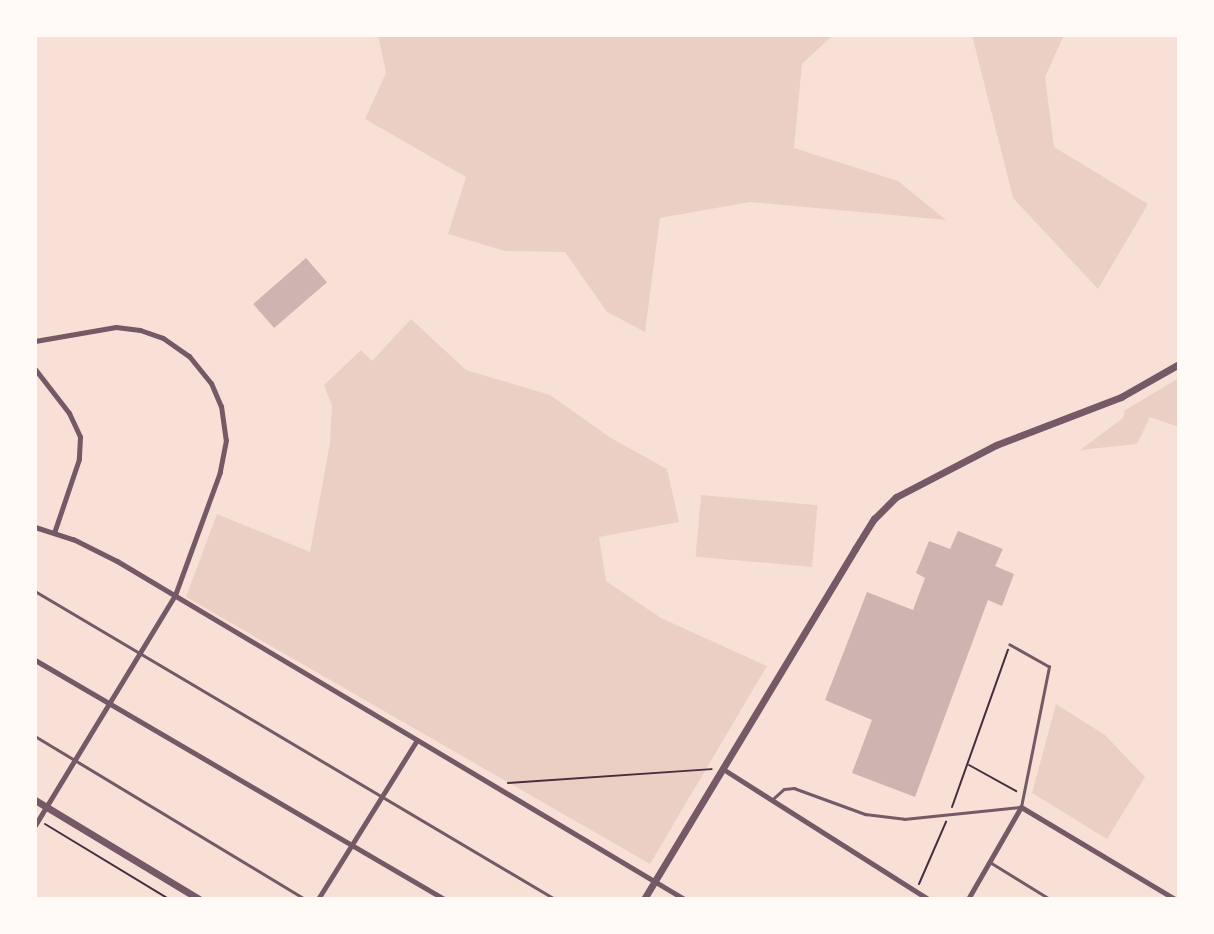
<!DOCTYPE html>
<html>
<head>
<meta charset="utf-8">
<style>
	body { margin:0 }
	#map { position:relative; width:1214px; height:934px; overflow:hidden; background:#f7e1d7; font-family:"Open Sans",sans-serif }
	div>[style] { position:absolute }
	[style*='--x'] { left:calc(var(--x)*1px); top:calc(var(--y)*1px); width:calc(var(--w)*1px); rotate:calc(var(--a)*1deg) }
	.green>* { inset:0; background:#ebcfc5; transform-origin:0 0 }
	.building>* { inset:0; background:#ccb4b1; transform-origin:0 0 }
	.path>* { height:2px; margin:-1px; padding:0 1px; transform-origin:1px; border-radius:1px; background:#4a2c40 }
	.service>* { height:2.5px; margin:-1.25px; padding:0 1.25px; transform-origin:1.25px; border-radius:1.25px; background:#755966 }
	.minor>* { height:5px; margin:-2.5px; padding:0 2.5px; transform-origin:2.5px; border-radius:2.5px; background:#755966 }
	.tertiary>* { height:7px; margin:-3.5px; padding:0 3.5px; transform-origin:3.5px; border-radius:3.5px; background:#755966 }
	span { translate:-50% -50%; white-space:nowrap; text-align:center; line-height:1.15; -webkit-text-stroke:5px #fffaf5; paint-order:stroke }
	.frame { position:absolute; inset:0; border:37px solid #fffaf5; pointer-events:none }
</style>
</head>
<body>
<div id="map">
	<div class="green">
		<i style="clip-path:polygon(378px 35px,833px 35px,802px 64px,794px 148px,898px 181px,946px 220px,750px 202px,660px 218px,645px 332px,607px 312px,565px 252px,505px 251px,448px 234px,466px 177px,365px 119px,386px 73px)"></i>
		<i style="clip-path:polygon(972px 35px,1064px 35px,1045px 77px,1054px 147px,1148px 204px,1098px 289px,1013px 198px)"></i>
		<i style="clip-path:polygon(411px 319px,466px 370px,550px 395px,611px 438px,667px 469px,679px 522px,599px 537px,606px 581px,661px 618px,767px 666px,650px 864px,186px 597px,217px 514px,310px 552px,330px 443px,332px 406px,324px 385px,361px 350px,372px 361px)"></i>
		<i style="clip-path:polygon(1179px 378px,1179px 427px,1150px 417px,1137px 444px,1080px 450px,1123px 418px,1125px 410px)"></i>
		<i style="left:701px;top:495px;width:117px;height:62px;rotate:5deg"></i>
		<i style="clip-path:polygon(1056px 704px,1105px 735px,1145px 777px,1107px 839px,1032px 793px)"></i>
	</div>
	<div class="building">
		<i style="left:306px;top:258px;width:32px;height:70px;rotate:49deg"></i>
		<i style="clip-path:polygon(958px 531px,1003px 549px,995px 566px,1014px 574px,1002px 606px,988px 600px,915px 797px,852px 773px,872px 720px,825px 700px,867px 592px,913px 610px,925px 578px,916px 573px,929px 541px,950px 549px)"></i>
	</div>
	<div class="path">
		<i style="--x:969;--y:765;--w:54;--a:29"></i>
		<i style="--x:508;--y:783;--w:204;--a:-3.9"></i>
		<i style="--x:952;--y:807;--w:167;--a:-70.4"></i>
		<i style="--x:45;--y:824;--w:145;--a:31.2"></i>
		<i style="--x:919;--y:884;--w:68;--a:-66.5"></i>
	</div>
	<div class="service">
		<i style="--x:35;--y:591;--w:604;--a:30.64"></i>
		<i style="--x:35;--y:736;--w:315;--a:31.1"></i>
		<i style="--x:774;--y:798;--w:13;--a:-42"></i>
		<i style="--x:784;--y:789;--w:10;--a:-6"></i>
		<i style="--x:794;--y:788;--w:76;--a:20.1"></i>
		<i style="--x:865;--y:814;--w:39;--a:7"></i>
		<i style="--x:904;--y:819;--w:118;--a:-5.9"></i>
		<i style="--x:1021;--y:807;--w:143;--a:-78.7"></i>
		<i style="--x:1049;--y:667;--w:45;--a:-150.6"></i>
		<i style="--x:990;--y:862;--w:70;--a:31.7"></i>
	</div>
	<div class="minor">
		<i style="--x:35;--y:341;--w:82;--a:-9.8"></i>
		<i style="--x:116;--y:327;--w:24;--a:7"></i>
		<i style="--x:140;--y:330;--w:24;--a:19"></i>
		<i style="--x:163;--y:338;--w:32;--a:35"></i>
		<i style="--x:189;--y:356;--w:35;--a:51"></i>
		<i style="--x:211;--y:383;--w:25;--a:67"></i>
		<i style="--x:221;--y:406;--w:34;--a:82"></i>
		<i style="--x:226;--y:440;--w:33;--a:101"></i>
		<i style="--x:220;--y:472;--w:131;--a:110.1"></i>
		<i style="--x:175;--y:595;--w:269;--a:121.3"></i>
		<i style="--x:35;--y:369;--w:56;--a:52.3"></i>
		<i style="--x:69;--y:413;--w:26;--a:65"></i>
		<i style="--x:80;--y:437;--w:22;--a:93"></i>
		<i style="--x:79;--y:459;--w:78;--a:108.7"></i>
		<i style="--x:35;--y:527;--w:40;--a:18"></i>
		<i style="--x:73;--y:539;--w:49;--a:26.6"></i>
		<i style="--x:117;--y:561;--w:660;--a:30.8"></i>
		<i style="--x:35;--y:660;--w:474;--a:30.3"></i>
		<i style="--x:723;--y:769;--w:243;--a:32.4"></i>
		<i style="--x:318;--y:899;--w:187;--a:-58.1"></i>
		<i style="--x:968;--y:899;--w:106;--a:-60.1"></i>
		<i style="--x:1021;--y:807;--w:179;--a:30.9"></i>
	</div>
	<div class="tertiary">
		<i style="--x:35;--y:800;--w:192;--a:31.1"></i>
		<i style="--x:644;--y:899;--w:409;--a:-58.9"></i>
		<i style="--x:855;--y:549;--w:36;--a:-58"></i>
		<i style="--x:874;--y:519;--w:31;--a:-45"></i>
		<i style="--x:896;--y:497;--w:113;--a:-27.5"></i>
		<i style="--x:996;--y:445;--w:134;--a:-21"></i>
		<i style="--x:1121;--y:397;--w:67;--a:-29.6"></i>
	</div>
	<div class="frame"></div>
</div>
</body>
</html>
